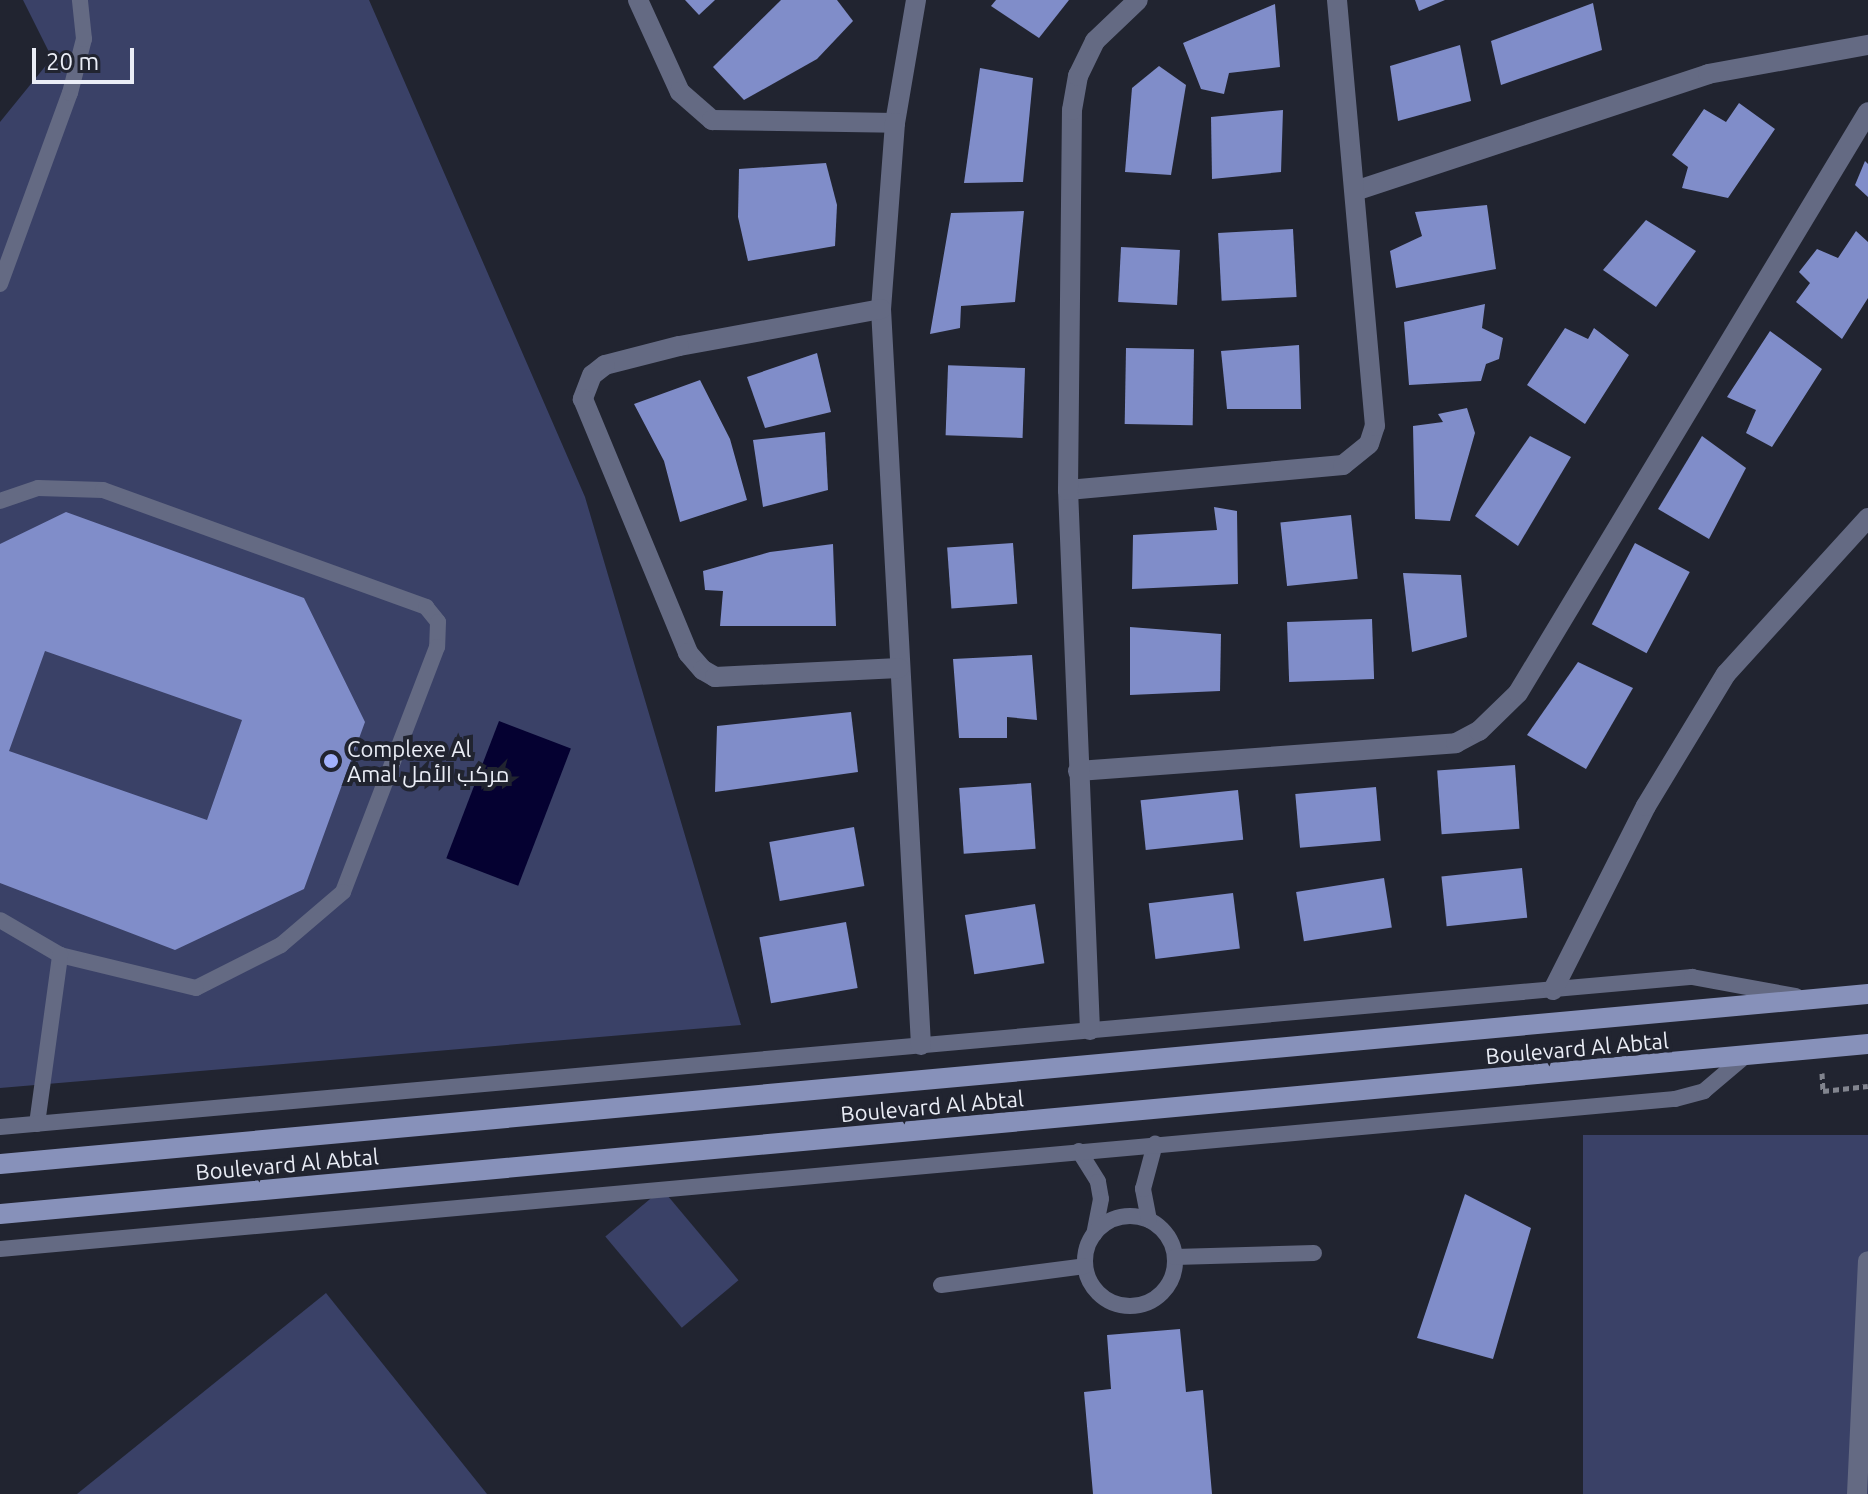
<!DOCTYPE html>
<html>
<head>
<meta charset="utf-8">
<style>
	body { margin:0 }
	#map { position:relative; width:1868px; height:1494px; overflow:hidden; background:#212430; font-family:Ubuntu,Cairo,sans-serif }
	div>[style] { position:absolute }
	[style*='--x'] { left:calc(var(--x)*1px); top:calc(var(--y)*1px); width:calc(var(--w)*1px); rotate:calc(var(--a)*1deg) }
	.green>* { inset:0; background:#3a4167; transform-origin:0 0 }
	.water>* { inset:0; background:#050131; transform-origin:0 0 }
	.building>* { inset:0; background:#808dc9; transform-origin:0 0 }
	.path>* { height:5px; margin-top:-2.5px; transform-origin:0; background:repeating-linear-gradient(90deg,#81848e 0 6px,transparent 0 10px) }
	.service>* { height:16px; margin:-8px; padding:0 8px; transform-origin:8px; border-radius:8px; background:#646a83 }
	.service>.ring { margin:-8px; padding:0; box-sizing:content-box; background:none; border:16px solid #646a83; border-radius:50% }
	.minor>* { height:20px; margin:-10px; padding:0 10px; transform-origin:10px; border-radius:10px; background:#646a83 }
	.tertiary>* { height:20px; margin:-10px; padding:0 10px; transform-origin:10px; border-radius:10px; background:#646a83 }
	.secondary>* { height:20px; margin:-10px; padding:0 10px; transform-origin:10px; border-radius:10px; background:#8791ba }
	.dots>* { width:22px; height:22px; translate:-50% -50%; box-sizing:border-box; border:4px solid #212430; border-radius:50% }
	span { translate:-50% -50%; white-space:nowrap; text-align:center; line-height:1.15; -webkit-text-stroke:8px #212430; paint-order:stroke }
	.poi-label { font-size:22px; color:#eaedf6 }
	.left { translate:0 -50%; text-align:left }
	.street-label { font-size:22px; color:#eaedf6 }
	.scale { position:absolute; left:32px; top:48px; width:102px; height:36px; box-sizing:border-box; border:4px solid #eaedf6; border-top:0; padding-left:10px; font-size:24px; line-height:28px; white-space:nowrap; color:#eaedf6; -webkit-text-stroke:6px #212430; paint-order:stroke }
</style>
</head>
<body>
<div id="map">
	<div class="green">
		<i style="clip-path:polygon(23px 0,369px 0,585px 497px,741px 1025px,0 1088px,0 122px,52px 58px)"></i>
		<i style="left:1868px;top:1135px;width:359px;height:285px;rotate:90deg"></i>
		<i style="left:662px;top:1189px;width:119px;height:74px;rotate:50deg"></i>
		<i style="clip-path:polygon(326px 1293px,487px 1494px,77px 1494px)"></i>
	</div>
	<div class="water">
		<i style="left:499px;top:721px;width:77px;height:147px;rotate:21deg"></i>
	</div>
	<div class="building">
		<i style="clip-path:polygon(685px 0,715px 0,699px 15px)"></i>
		<i style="clip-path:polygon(781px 0,837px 0,853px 21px,817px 59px,744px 100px,713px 67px)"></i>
		<i style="clip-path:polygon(996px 0,1069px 0,1039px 38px,991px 6px)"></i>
		<i style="clip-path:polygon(1415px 0,1445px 0,1419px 11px)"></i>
		<i style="clip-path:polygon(1593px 3px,1602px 50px,1501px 85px,1491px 41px)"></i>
		<i style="clip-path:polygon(1275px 4px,1280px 67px,1229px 73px,1224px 94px,1201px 89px,1183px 43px)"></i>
		<i style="clip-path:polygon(1460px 45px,1471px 101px,1398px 121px,1390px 66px)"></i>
		<i style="clip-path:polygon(1159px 66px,1186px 85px,1171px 175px,1125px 172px,1132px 88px)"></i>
		<i style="clip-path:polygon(980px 68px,1033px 78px,1023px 182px,964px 183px)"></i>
		<i style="clip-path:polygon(1739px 103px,1775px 129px,1728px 198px,1682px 188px,1688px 167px,1672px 155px,1704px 109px,1726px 122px)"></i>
		<i style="clip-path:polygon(1283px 110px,1281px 172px,1212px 179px,1211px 117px)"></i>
		<i style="clip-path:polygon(1865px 161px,1868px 164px,1868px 197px,1855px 185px)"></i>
		<i style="clip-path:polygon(826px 163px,837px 205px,835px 246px,748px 261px,738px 217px,739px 169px)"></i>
		<i style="clip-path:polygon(1487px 205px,1496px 269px,1396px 288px,1390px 251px,1422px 236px,1415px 212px)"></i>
		<i style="clip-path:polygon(1024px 211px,1015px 302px,961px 306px,960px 328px,930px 334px,951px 213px)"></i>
		<i style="clip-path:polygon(1646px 220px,1696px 251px,1656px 307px,1603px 270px)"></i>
		<i style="left:1293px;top:229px;width:68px;height:75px;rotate:87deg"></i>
		<i style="clip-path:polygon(1856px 231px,1868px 242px,1868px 298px,1842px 339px,1796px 302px,1810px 283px,1799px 272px,1817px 249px,1838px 258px)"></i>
		<i style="left:1121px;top:247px;width:59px;height:55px;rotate:3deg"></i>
		<i style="clip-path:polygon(1485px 304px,1482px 328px,1503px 338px,1499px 359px,1486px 364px,1481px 381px,1409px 385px,1404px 322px)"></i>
		<i style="clip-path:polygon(1565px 328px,1588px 339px,1594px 328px,1629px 355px,1585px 424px,1527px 385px)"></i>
		<i style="clip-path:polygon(1770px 331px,1822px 369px,1772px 447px,1746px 433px,1756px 410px,1727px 397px)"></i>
		<i style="clip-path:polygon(1299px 345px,1301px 409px,1227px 409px,1221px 351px)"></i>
		<i style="left:1126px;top:348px;width:68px;height:76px;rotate:1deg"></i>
		<i style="clip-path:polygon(817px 353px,831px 412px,765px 428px,747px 377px)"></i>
		<i style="left:1025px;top:368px;width:70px;height:77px;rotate:92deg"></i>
		<i style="clip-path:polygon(700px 380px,730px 439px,747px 500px,680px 522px,664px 461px,634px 404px)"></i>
		<i style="clip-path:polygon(1467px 408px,1475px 433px,1450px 521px,1415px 519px,1413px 426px,1443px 422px,1438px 414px)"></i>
		<i style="clip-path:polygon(825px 432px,828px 490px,763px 507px,753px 440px)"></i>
		<i style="clip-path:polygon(1530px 436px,1571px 457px,1518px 546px,1475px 516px)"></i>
		<i style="clip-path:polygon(1702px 436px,1746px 468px,1709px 539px,1658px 509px)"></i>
		<i style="clip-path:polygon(1214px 507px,1237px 511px,1238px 584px,1132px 589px,1133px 535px,1217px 530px)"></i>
		<i style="clip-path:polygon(evenodd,66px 512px,304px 598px,365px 722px,304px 889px,175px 950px,0 883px,0 544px,66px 512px,45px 651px,242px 720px,207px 820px,9px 751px,45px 651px)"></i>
		<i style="left:1351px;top:515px;width:64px;height:71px;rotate:84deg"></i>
		<i style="left:1013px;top:543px;width:61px;height:66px;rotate:86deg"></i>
		<i style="left:1635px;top:543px;width:62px;height:92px;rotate:28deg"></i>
		<i style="clip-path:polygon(833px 544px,836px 626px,720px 626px,723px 591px,705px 590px,703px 571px,770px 552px)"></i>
		<i style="clip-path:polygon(1403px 573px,1461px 575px,1467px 637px,1412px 652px)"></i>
		<i style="left:1372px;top:619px;width:60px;height:85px;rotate:88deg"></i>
		<i style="clip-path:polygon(1130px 627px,1221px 634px,1220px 691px,1130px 695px)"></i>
		<i style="clip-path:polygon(1032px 655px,1037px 720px,1007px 717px,1007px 738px,959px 738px,953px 659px)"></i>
		<i style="clip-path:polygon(1578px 662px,1633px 688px,1586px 769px,1527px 735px)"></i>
		<i style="clip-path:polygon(851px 712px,858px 772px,715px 792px,717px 726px)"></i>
		<i style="left:1515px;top:765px;width:64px;height:78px;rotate:86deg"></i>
		<i style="left:1031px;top:783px;width:66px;height:72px;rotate:86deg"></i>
		<i style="left:1376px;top:787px;width:54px;height:81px;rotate:85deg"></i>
		<i style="left:1238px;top:790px;width:50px;height:98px;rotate:84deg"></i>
		<i style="left:854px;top:827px;width:60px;height:86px;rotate:80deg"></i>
		<i style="left:1522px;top:868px;width:50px;height:81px;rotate:84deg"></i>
		<i style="left:1384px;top:878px;width:50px;height:89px;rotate:81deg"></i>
		<i style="left:1233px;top:893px;width:56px;height:85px;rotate:83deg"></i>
		<i style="left:1035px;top:904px;width:60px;height:71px;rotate:81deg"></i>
		<i style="left:846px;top:922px;width:67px;height:88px;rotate:80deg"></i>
		<i style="clip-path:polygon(1465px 1194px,1531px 1228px,1493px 1359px,1417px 1338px)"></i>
		<i style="clip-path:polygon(1180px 1329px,1186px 1392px,1203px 1390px,1212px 1494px,1093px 1494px,1084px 1392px,1111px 1389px,1107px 1335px)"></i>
	</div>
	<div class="path">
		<i style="--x:1822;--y:1073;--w:18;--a:87"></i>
		<i style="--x:1823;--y:1091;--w:45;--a:-6.3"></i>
	</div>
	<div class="service">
		<i style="--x:0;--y:284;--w:203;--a:-69.9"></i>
		<i style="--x:70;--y:93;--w:56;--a:-75.5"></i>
		<i style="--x:84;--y:39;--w:39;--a:-96"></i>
		<i style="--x:0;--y:501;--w:40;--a:-18.9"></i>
		<i style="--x:38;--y:488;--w:65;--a:1.8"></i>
		<i style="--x:103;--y:490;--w:344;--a:19.9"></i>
		<i style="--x:426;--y:607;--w:19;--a:51"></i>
		<i style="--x:438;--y:622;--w:25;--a:92"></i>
		<i style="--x:437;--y:647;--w:262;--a:111"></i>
		<i style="--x:343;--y:892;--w:82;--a:139.5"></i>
		<i style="--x:281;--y:945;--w:95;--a:153.2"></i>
		<i style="--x:196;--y:988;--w:140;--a:-166.4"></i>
		<i style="--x:60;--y:955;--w:69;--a:-149.7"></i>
		<i style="--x:37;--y:1124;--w:171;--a:-82.2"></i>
		<i style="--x:0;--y:1127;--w:1699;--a:-5.07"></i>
		<i style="--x:1692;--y:977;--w:106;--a:10.4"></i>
		<i style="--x:1079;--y:1151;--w:36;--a:58"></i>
		<i style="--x:1098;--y:1182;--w:17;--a:80"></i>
		<i style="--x:1101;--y:1199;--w:36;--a:101"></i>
		<i class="ring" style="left:1085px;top:1216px;width:74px;height:74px"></i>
		<i style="--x:1149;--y:1220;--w:32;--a:-101"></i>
		<i style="--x:1143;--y:1189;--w:47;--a:-75.1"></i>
		<i style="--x:0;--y:1249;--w:1682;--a:-5.12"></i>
		<i style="--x:1675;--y:1099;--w:30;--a:-15"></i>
		<i style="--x:1704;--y:1091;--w:52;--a:-40.4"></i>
		<i style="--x:1175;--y:1257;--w:139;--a:-1.6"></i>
		<i style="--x:941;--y:1285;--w:145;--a:-7.5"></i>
	</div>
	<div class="minor">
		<i style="--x:638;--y:0;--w:101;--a:65.5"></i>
		<i style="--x:680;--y:92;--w:43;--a:41.2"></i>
		<i style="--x:712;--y:120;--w:183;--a:0.9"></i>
		<i style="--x:916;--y:0;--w:125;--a:99.7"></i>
		<i style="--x:895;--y:123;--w:187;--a:94.3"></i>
		<i style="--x:881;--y:309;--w:737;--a:86.89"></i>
		<i style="--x:1355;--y:191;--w:372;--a:-18.3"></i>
		<i style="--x:1708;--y:74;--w:163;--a:-10.3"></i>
		<i style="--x:881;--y:309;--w:205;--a:169.6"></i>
		<i style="--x:679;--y:346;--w:76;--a:165.6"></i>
		<i style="--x:605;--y:365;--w:16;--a:142"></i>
		<i style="--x:592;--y:375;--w:26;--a:111"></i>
		<i style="--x:583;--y:399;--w:275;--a:67.5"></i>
		<i style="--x:688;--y:653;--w:23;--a:49"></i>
		<i style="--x:703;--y:670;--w:14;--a:30"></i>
		<i style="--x:715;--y:677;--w:184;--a:-2.8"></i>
		<i style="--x:1068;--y:490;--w:276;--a:-5.2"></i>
		<i style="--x:1343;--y:465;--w:33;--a:-39"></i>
		<i style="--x:1369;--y:444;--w:19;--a:-72"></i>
		<i style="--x:1375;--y:426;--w:428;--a:-95.1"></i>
		<i style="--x:1078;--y:771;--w:379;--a:-4.2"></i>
		<i style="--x:1456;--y:743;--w:26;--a:-28"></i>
		<i style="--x:1479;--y:731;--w:54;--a:-44.3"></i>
		<i style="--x:1518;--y:693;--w:678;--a:-58.93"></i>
		<i style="--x:1553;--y:990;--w:206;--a:-63.2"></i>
		<i style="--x:1646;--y:806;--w:154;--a:-58.8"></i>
		<i style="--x:1726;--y:674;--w:211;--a:-47.7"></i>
		<i style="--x:1090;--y:1030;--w:540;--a:-92.33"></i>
		<i style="--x:1068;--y:490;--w:380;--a:-89.4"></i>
		<i style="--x:1072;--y:110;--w:35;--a:-80"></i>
		<i style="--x:1078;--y:76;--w:39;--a:-64"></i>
		<i style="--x:1095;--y:41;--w:59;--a:-43.6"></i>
	</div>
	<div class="tertiary">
		<i style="--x:1857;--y:1494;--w:233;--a:-87.3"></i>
	</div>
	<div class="secondary">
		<i style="--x:0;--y:1164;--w:1876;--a:-5.2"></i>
		<i style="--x:0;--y:1214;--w:1876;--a:-5.2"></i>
	</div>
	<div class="dots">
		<i style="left:331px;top:761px;background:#a2b2fd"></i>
	</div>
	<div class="poi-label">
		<span class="left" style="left:347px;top:761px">Complexe Al<br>Amal مركب الأمل</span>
	</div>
	<div class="street-label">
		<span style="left:1577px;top:1048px;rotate:-5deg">Boulevard Al Abtal</span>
		<span style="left:932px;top:1106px;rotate:-5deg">Boulevard Al Abtal</span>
		<span style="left:287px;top:1164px;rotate:-5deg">Boulevard Al Abtal</span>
	</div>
	<div class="scale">20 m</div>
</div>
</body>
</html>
